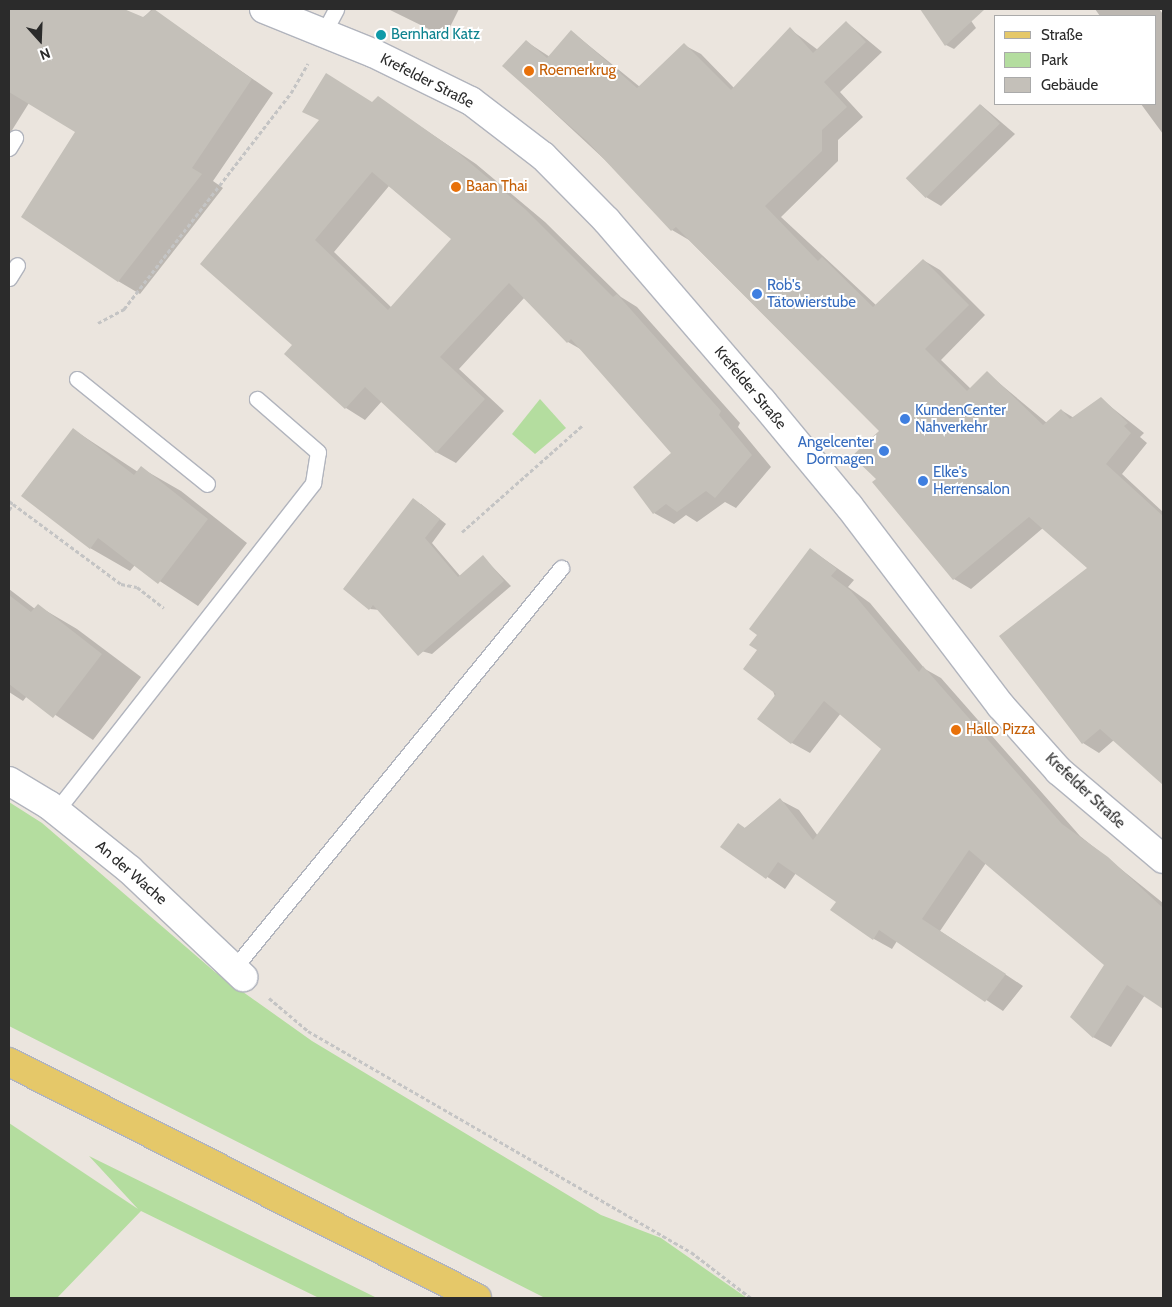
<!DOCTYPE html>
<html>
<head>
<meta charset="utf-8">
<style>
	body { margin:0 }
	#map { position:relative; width:1172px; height:1307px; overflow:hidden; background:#ebe5de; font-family:Cabin,sans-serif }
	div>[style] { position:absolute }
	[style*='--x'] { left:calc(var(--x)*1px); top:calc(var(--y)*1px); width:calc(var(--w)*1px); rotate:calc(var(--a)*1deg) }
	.green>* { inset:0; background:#b4dd9f }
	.shadow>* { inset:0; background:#0003 }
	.building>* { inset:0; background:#c4c0b9; transform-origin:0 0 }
	.path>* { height:3px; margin-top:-1.5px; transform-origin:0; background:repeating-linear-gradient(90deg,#c4c4c4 0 4px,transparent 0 6.5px) }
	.roads { filter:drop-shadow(1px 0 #b1b4bd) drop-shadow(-1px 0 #b1b4bd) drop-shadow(0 1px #b1b4bd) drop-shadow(0 -1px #b1b4bd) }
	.lane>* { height:15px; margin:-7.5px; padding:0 7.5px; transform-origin:7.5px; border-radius:7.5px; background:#fff }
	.street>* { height:28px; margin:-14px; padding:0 14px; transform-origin:14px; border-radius:14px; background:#fff }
	.primary>* { height:28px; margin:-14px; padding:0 14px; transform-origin:14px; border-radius:14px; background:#e5c869 }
	.dots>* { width:14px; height:14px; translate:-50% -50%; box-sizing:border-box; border:2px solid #fff; border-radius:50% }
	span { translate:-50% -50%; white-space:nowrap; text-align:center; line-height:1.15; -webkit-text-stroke:4px #fff; paint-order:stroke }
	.culture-label { font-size:15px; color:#0d838f }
	.left { translate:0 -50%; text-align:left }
	.food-label { font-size:15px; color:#c56008 }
	.street-label { font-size:15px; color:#2b2b2b }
	.shop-label { font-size:15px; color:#366cbe }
	.right { translate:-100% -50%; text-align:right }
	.frame { position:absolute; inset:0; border:10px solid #2b2b2b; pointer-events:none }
	.legend { position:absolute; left:994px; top:15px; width:162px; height:90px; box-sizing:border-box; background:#fff; border:1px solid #aaa; margin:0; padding:6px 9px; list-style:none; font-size:15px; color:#2b2b2b }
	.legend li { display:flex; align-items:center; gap:10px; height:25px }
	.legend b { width:25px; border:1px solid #aaa }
	.north { position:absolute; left:15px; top:15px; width:50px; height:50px; -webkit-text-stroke:4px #fff; paint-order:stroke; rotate:160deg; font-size:14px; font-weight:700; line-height:20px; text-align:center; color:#2b2b2b }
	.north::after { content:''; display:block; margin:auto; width:18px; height:22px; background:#2b2b2b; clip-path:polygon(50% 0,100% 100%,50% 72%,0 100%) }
</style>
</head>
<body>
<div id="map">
	<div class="green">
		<i style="clip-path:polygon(540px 399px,566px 428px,535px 454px,512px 434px)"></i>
		<i style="clip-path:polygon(9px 802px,42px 823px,215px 972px,312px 1041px,601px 1215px,661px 1238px,747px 1298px,545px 1298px,9px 1026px)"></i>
		<i style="clip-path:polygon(9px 1123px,138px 1209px,89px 1156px,377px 1298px,319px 1298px,141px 1211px,57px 1298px,9px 1298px)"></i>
	</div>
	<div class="shadow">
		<i style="clip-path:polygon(9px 9px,121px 9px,143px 18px,152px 9px,273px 93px,213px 181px,223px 188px,140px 294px,118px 281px,77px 132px,29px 103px,9px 135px)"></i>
		<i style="clip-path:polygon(388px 9px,459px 9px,445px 37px)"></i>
		<i style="clip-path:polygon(926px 9px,963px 9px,976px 28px,954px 49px,946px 45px)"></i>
		<i style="clip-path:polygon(1095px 9px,1159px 9px,1163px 14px,1163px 134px,1141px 104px,1156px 104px,1156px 16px,1100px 16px)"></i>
		<i style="clip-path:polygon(846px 22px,882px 52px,840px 92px,863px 117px,838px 140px,838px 161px,781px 217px,877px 306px,923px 260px,940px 270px,985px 315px,941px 360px,971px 389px,987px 373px,1047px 423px,1061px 410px,1074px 418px,1101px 399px,1144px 433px,1140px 437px,1147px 443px,1122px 474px,1163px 512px,1163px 783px,1114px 740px,1099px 753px,1083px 743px,1089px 568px,1043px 528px,971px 589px,954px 579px,878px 480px,880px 431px,689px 240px,672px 230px,646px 198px,504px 66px,527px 42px,550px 57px,571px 31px,640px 87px,684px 45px,701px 54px,734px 88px,790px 29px,818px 50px)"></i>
		<i style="clip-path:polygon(evenodd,378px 98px,476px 164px,545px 222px,621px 297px,637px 307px,740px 423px,738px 427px,771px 467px,736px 508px,725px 502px,697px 522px,686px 515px,674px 524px,654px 513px,673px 453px,582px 350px,568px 342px,525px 297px,459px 369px,504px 411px,456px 463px,436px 452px,382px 401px,365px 420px,346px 408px,294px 345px,202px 264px,378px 98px,389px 186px,453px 239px,392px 308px,334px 252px,389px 186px)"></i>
		<i style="clip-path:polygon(981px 105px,1015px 134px,941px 206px,926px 197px)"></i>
		<i style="clip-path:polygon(74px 430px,138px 472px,141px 468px,181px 491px,247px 543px,198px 606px,135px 565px,130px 571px,90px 548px)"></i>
		<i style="clip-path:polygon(421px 504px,446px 524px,432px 543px,461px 577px,483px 557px,511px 586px,432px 654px,414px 649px,380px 610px,370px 609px)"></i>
		<i style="clip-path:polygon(810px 549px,854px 580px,848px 587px,870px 603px,925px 669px,941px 678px,1080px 836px,1163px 903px,1163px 1008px,1145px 995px,1111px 1047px,1093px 1037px,1106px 965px,986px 863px,940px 931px,1023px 986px,1003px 1011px,897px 941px,892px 949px,874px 939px,838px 901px,796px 873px,785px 889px,722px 846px,780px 800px,799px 810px,818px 836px,883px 749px,841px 713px,810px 753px,792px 743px,758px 650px,758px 635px)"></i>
		<i style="clip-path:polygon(9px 589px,35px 609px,38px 606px,77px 629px,141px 677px,93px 740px,27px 696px,23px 701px,9px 692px)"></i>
	</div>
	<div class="building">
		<i style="clip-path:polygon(9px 9px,124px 9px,143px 17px,154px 9px,252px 79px,192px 168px,202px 174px,118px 282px,21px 217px,75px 132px,9px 92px)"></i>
		<i style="clip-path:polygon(920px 9px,985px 9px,945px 46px)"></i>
		<i style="clip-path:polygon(846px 21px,866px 42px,824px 82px,847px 107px,822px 130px,822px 151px,765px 206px,818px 261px,822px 257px,873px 307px,923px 259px,969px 305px,925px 349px,967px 391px,987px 371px,1043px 425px,1061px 409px,1070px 419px,1101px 397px,1128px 423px,1124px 426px,1131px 433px,1106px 464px,1163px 516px,1163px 785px,1100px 729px,1082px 744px,999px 636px,1087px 568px,1029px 517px,953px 580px,872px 482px,876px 479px,852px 456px,879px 431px,676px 227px,671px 231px,588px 142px,502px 66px,526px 40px,547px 58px,571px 30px,637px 88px,684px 43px,731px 90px,790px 27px,813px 53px)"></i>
		<i style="clip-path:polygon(evenodd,326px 73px,372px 102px,378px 96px,456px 151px,525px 209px,613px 297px,617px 294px,721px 411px,719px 415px,752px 455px,715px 498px,706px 491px,677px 512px,666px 504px,653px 514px,633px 487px,671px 453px,571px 339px,567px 343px,509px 283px,440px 357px,485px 399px,436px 453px,365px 387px,345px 409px,284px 354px,292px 345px,200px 264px,319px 120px,302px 112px,326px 73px,372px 172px,451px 239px,388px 310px,315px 240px,372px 172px)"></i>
		<i style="left:980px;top:104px;width:28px;height:105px;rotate:45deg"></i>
		<i style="clip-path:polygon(73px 428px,134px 475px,141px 466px,208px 519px,158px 584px,98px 538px,90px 549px,21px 496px)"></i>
		<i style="clip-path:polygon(413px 498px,440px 519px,425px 538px,458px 577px,483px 555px,504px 581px,418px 656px,373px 605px,369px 610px,343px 589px)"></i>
		<i style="clip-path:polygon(810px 548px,837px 569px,831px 576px,851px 591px,919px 672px,923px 666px,1062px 824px,1108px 857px,1163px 908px,1163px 1009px,1127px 985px,1093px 1038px,1070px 1017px,1104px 965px,969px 850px,922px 919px,1006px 974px,985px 1002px,879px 930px,873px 940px,830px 910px,836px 902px,778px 862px,766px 879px,720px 847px,738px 823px,745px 828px,780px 798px,813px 840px,881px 749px,824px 701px,791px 744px,757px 719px,776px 694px,743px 669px,757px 650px,749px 645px,757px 635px,749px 629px)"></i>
		<i style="clip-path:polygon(9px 595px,31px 612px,38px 604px,102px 654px,53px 718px,9px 684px)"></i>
	</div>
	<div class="path">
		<i style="--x:98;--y:323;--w:30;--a:-28"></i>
		<i style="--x:124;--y:309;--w:273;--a:-52.3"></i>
		<i style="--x:291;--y:93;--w:34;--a:-60"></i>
		<i style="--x:9;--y:501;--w:5;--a:37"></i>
		<i style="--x:9;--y:510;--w:7;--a:-56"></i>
		<i style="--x:13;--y:504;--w:134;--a:36.5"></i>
		<i style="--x:121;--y:584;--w:16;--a:11"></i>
		<i style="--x:137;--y:587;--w:34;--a:38"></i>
		<i style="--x:462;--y:532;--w:162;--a:-41.5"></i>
		<i style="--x:269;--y:998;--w:51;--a:40.2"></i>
		<i style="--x:308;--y:1031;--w:442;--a:30"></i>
		<i style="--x:691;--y:1252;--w:76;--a:37.5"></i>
	</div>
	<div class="roads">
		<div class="lane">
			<i style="--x:324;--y:32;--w:26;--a:-62"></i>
			<i style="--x:9;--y:148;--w:12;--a:-59"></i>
			<i style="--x:9;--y:278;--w:15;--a:-58"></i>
			<i style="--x:77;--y:379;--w:167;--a:38.9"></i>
			<i style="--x:56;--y:811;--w:417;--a:-51.9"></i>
			<i style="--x:313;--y:483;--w:31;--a:-81"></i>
			<i style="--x:318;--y:452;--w:81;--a:-139"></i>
			<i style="--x:234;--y:968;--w:517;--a:-50.73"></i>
		</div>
		<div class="street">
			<i style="--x:264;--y:9;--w:118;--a:22"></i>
			<i style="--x:373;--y:53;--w:109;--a:26.1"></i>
			<i style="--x:471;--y:101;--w:91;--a:37.4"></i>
			<i style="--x:543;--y:156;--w:91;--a:45.4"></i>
			<i style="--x:607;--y:221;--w:238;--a:49.3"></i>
			<i style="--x:762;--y:401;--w:136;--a:50.4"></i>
			<i style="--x:849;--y:506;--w:251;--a:52.8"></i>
			<i style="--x:1001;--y:706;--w:87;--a:48.3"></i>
			<i style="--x:1059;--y:771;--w:136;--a:40.2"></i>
			<i style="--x:9;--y:781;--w:47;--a:31"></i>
			<i style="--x:49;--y:805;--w:104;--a:38.7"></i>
			<i style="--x:130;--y:870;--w:156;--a:43.4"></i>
		</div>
		<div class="primary">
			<i style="--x:9;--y:1062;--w:524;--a:26.76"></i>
		</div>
	</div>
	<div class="dots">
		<i style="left:381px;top:35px;background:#0f9aa8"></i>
		<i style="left:529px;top:71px;background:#e8710a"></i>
		<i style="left:456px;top:187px;background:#e8710a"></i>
		<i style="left:757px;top:294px;background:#3f7fe0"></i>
		<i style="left:905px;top:419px;background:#3f7fe0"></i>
		<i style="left:884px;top:451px;background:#3f7fe0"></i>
		<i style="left:923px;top:481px;background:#3f7fe0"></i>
		<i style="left:956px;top:730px;background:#e8710a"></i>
	</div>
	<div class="culture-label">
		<span class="left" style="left:391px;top:35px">Bernhard Katz</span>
	</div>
	<div class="food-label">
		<span class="left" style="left:539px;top:71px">Roemerkrug</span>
		<span class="left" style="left:466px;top:187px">Baan Thai</span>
		<span class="left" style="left:966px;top:730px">Hallo Pizza</span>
	</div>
	<div class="street-label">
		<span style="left:427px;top:81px;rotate:27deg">Krefelder Straße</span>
		<span style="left:750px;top:388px;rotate:50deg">Krefelder Straße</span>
		<span style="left:1085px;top:791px;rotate:43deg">Krefelder Straße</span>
		<span style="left:131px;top:873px;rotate:41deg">An der Wache</span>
	</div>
	<div class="shop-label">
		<span class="left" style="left:767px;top:294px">Rob's<br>Tätowierstube</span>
		<span class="left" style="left:915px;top:419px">KundenCenter<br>Nahverkehr</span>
		<span class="right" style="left:874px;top:451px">Angelcenter<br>Dormagen</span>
		<span class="left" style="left:933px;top:481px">Elke's<br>Herrensalon</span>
	</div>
	<div class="frame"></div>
	<ul class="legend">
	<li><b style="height:6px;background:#e5c869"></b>Straße</li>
	<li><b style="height:14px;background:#b4dd9f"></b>Park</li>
	<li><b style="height:14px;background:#c4c0b9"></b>Gebäude</li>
	</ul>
	<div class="north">N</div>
</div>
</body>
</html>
